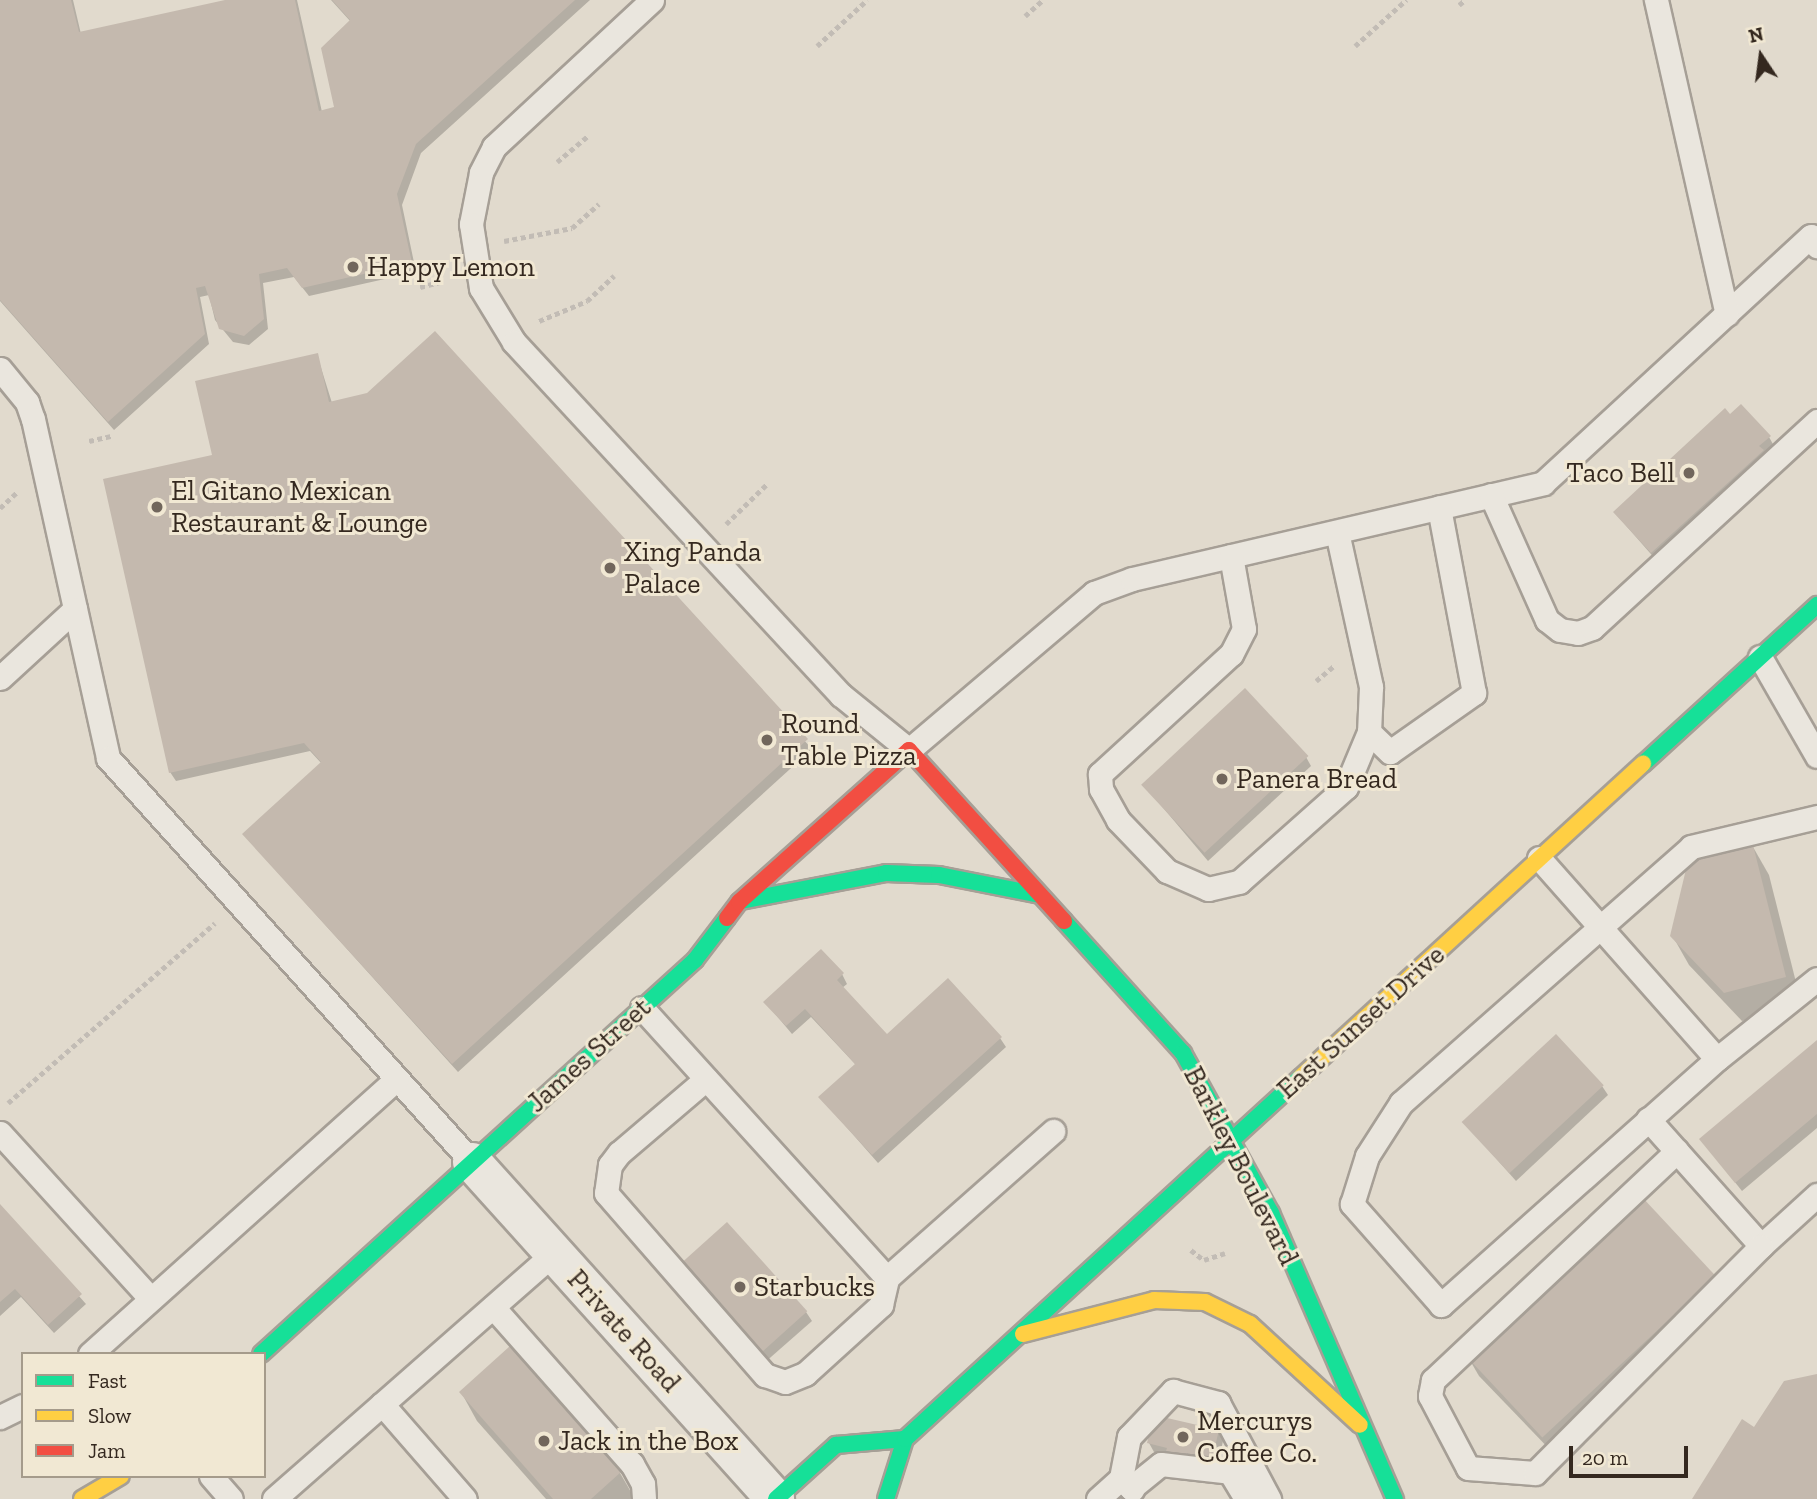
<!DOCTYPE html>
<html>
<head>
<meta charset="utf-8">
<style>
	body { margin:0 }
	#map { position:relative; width:1817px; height:1499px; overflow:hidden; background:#e1dacd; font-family:"Zilla Slab",serif }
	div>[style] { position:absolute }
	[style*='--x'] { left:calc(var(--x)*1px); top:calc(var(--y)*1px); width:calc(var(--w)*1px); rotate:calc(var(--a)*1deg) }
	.shadow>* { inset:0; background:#0003 }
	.building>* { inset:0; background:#c4b9ae; transform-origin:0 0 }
	.path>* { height:4.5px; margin-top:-2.25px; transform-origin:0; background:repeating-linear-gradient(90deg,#c2bcb5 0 5px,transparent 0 8.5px) }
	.roads { filter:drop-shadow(2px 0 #a69f96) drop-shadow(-2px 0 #a69f96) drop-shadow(0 2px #a69f96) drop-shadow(0 -2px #a69f96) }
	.lane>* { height:23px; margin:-11.5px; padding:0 11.5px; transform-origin:11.5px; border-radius:11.5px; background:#eae6de }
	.street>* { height:38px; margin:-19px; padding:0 19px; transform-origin:19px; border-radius:19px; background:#eae6de }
	.fast>* { height:16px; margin:-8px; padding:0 8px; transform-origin:8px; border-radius:8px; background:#16e098 }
	.slow>* { height:16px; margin:-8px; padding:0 8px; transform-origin:8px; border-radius:8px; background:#ffcf43 }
	.jam>* { height:16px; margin:-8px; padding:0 8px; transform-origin:8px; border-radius:8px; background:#f24e42 }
	.dots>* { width:19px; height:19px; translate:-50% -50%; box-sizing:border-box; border:4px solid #f1e8d3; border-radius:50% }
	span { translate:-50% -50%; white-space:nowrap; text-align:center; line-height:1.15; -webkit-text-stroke:6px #f1e8d3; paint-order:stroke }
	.poi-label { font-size:28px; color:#34281f }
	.left { translate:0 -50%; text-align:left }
	.right { translate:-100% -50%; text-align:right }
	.street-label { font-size:28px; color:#34281f }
	.legend { position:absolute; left:21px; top:1352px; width:245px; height:126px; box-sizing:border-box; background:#f1e8d3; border:2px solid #a59b8b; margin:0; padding:9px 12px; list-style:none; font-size:21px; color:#34281f }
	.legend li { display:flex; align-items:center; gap:14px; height:35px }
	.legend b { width:35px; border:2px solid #a59b8b }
	.north { position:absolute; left:1726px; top:21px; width:70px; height:70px; -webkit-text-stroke:5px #f1e8d3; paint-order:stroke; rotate:347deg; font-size:19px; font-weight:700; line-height:28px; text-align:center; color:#34281f }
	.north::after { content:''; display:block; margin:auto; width:24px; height:32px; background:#34281f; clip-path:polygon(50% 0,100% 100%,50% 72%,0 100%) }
	.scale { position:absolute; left:1569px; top:1446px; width:119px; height:32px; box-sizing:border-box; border:4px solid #34281f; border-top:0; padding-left:9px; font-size:21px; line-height:24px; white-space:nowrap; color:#34281f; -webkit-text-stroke:5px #f1e8d3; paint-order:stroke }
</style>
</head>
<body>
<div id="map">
	<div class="shadow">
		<i style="clip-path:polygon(0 0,73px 0,81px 34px,233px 0,297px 0,322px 112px,336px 109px,351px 22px,331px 0,590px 0,421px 153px,402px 205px,416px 272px,309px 296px,294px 277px,263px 283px,268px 329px,249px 345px,233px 342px,215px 320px,209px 295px,200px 297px,209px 344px,114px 430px,0 301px)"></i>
		<i style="clip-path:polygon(435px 334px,812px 749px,458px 1072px,244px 835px,322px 764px,310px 751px,176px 781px,170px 772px,214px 456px,317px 355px,332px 403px,368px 395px)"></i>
		<i style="clip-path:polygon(1730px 417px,1769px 437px,1774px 446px,1657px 561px,1615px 513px)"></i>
		<i style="clip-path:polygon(1306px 757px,1311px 766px,1208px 861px,1143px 784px)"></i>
		<i style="clip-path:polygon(1753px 847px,1769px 875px,1802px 1006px,1742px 1021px,1689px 965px,1672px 935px)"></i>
		<i style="clip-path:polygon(842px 974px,847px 984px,842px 988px,887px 1037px,1000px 1038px,1006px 1047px,878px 1163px,821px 1098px,856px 1065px,811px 1017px,792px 1034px,765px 1002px)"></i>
		<i style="clip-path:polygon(1817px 1042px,1817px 1128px,1742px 1191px,1701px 1140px)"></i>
		<i style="clip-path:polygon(1602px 1086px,1608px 1095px,1516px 1181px,1464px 1122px)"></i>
		<i style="clip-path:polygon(0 1207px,86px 1304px,54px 1333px,21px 1297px,0 1316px)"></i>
		<i style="clip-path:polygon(684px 1276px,806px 1312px,812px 1321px,763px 1364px)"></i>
		<i style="clip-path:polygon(1715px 1276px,1726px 1295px,1555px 1455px,1479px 1376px,1468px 1357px)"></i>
		<i style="clip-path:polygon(510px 1349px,620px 1473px,635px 1499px,546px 1499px,477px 1421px,461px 1392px)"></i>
		<i style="clip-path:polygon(1218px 1432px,1223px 1441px,1217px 1468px,1154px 1452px,1149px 1443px)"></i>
	</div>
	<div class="building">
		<i style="clip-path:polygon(0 0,71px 0,79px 32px,225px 0,295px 0,319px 111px,334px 107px,321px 48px,350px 20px,332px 0,575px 0,416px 144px,397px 194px,412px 263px,302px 288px,287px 268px,259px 274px,264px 319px,244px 336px,219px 329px,205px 286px,196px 288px,205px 334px,108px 422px,0 300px)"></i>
		<i style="clip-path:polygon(435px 331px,808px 739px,452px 1064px,242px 834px,321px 762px,304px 743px,169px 773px,103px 479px,212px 455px,195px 381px,318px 353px,329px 402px,367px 393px)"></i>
		<i style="clip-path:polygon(1741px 404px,1771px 436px,1759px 446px,1764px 450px,1651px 553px,1613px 512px,1725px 408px,1730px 414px)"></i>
		<i style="left:1245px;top:688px;width:93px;height:142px;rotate:47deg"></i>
		<i style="clip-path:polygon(1753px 845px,1786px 977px,1724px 993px,1670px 936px,1688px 861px)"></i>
		<i style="clip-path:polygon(821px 949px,844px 973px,837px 980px,887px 1034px,948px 978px,1002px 1037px,872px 1155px,818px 1097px,855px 1064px,805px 1009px,786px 1026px,763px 1002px)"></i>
		<i style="left:1556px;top:1034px;width:70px;height:129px;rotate:47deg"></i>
		<i style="clip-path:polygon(1817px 1040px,1817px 1114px,1735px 1183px,1699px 1139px)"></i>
		<i style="left:1642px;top:1197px;width:108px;height:237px;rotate:47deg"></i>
		<i style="clip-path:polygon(0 1204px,82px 1294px,48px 1325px,15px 1289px,0 1302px)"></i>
		<i style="left:727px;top:1222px;width:120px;height:67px;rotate:48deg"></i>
		<i style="clip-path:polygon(510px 1346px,621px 1472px,591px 1499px,553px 1499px,459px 1392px)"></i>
		<i style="clip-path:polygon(1817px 1374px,1817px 1499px,1692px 1499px,1742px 1419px,1754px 1427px,1784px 1381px)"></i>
		<i style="clip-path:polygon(1154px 1415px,1219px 1430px,1212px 1459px,1187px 1453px,1185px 1462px,1164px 1457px,1167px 1448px,1147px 1443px)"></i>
	</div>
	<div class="path">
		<i style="--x:1459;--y:5;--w:8;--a:-40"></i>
		<i style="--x:1025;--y:16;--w:24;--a:-42"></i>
		<i style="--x:817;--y:46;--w:68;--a:-42.6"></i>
		<i style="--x:1355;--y:46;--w:69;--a:-42"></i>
		<i style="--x:557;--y:162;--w:42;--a:-40.2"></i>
		<i style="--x:504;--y:241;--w:69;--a:-10.8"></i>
		<i style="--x:572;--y:228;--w:36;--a:-42"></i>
		<i style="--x:420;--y:287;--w:21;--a:-14"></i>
		<i style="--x:539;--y:321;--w:52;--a:-22.6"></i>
		<i style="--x:587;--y:301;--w:37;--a:-43"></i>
		<i style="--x:89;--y:441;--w:23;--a:-13"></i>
		<i style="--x:0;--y:508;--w:23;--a:-43"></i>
		<i style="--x:726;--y:524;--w:59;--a:-44.3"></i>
		<i style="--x:1316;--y:681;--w:23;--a:-40"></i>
		<i style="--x:8;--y:1103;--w:274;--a:-41"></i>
		<i style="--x:1191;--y:1250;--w:16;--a:38"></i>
		<i style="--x:1204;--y:1260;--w:22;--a:-18"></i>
	</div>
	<div class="roads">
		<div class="lane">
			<i style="--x:652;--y:0;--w:216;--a:137.1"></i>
			<i style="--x:494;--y:147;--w:29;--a:117"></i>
			<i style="--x:481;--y:173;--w:52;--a:101.1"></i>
			<i style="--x:471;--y:224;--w:65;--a:81.1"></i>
			<i style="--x:481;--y:288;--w:63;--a:58.6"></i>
			<i style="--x:514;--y:342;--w:481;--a:47.2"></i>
			<i style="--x:841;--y:695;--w:87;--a:39"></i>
			<i style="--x:909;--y:750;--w:243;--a:-40.3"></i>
			<i style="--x:1094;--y:593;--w:40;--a:-20.2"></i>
			<i style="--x:1132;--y:579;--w:422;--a:-13.1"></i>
			<i style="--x:1543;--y:483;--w:364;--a:-42.7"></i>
			<i style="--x:1811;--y:236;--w:12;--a:59"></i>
			<i style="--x:1656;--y:0;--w:322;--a:77.3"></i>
			<i style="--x:0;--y:369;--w:43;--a:50.7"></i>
			<i style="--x:27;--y:402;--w:18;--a:71"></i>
			<i style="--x:33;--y:419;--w:347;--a:77.5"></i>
			<i style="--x:108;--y:758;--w:544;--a:47.98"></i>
			<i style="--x:1491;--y:495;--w:137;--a:65.9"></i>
			<i style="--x:1547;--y:620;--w:16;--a:38"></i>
			<i style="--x:1560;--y:630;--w:18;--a:9"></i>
			<i style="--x:1578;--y:633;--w:15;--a:-20"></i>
			<i style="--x:1592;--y:628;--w:306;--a:-42.6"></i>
			<i style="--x:1337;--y:532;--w:159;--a:77.6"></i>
			<i style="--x:1371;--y:687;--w:45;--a:92.5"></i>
			<i style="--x:1369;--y:732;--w:29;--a:44"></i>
			<i style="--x:1390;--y:752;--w:103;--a:-35.1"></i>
			<i style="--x:1474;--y:693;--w:189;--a:-100.7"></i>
			<i style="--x:1231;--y:556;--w:74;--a:79.9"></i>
			<i style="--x:1244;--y:629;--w:28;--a:117"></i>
			<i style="--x:1231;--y:654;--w:178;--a:137.5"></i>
			<i style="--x:1100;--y:774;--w:15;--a:86"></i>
			<i style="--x:1101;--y:789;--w:35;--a:61"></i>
			<i style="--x:1118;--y:820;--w:71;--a:46.1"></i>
			<i style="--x:1167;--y:871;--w:45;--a:23.7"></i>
			<i style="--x:1208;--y:889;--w:32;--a:-13"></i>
			<i style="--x:1239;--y:882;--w:143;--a:-41.6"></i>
			<i style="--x:1346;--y:787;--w:60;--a:-67.3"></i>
			<i style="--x:1760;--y:657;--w:114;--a:60.1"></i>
			<i style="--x:0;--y:678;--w:102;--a:-42.6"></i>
			<i style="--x:1539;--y:858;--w:268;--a:48.5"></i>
			<i style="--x:1717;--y:1059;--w:128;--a:-38.7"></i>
			<i style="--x:642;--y:1008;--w:365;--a:47.8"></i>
			<i style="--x:887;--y:1278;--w:222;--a:-41.5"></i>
			<i style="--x:1717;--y:1059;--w:370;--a:138.3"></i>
			<i style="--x:1441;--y:1305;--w:135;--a:-131.4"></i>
			<i style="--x:1352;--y:1204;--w:50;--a:-72.6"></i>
			<i style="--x:1367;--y:1156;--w:63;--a:-57.3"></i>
			<i style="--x:1401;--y:1103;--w:387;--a:-41.4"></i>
			<i style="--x:1691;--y:847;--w:130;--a:-13.4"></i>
			<i style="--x:706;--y:1079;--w:114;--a:139.6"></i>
			<i style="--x:619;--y:1153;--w:15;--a:127"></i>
			<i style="--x:610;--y:1165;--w:28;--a:98"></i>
			<i style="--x:606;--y:1193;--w:242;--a:48.9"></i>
			<i style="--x:765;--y:1375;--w:21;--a:19"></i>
			<i style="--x:785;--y:1382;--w:22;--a:-22"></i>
			<i style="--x:805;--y:1374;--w:103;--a:-42.2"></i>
			<i style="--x:881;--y:1305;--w:28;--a:-77"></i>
			<i style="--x:1648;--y:1119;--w:170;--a:48.3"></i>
			<i style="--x:1761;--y:1246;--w:76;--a:-42.3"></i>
			<i style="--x:0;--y:1133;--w:224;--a:47.7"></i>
			<i style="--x:1677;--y:1151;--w:335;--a:136.8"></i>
			<i style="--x:1433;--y:1380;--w:16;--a:101"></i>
			<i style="--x:1430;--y:1396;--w:81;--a:62.2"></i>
			<i style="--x:1468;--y:1468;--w:67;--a:4.3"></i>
			<i style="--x:1535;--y:1473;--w:320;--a:-45.1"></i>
			<i style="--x:493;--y:1307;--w:210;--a:48.5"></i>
			<i style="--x:632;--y:1464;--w:23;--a:61"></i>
			<i style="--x:643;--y:1484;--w:15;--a:86"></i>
			<i style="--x:90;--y:1354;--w:412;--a:-41.9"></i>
			<i style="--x:382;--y:1404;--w:126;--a:48.9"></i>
			<i style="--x:0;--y:1417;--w:25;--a:-26"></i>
			<i style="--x:211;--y:1476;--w:30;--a:49"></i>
			<i style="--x:1121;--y:1478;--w:42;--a:-79"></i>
			<i style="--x:1129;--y:1437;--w:64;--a:-46.3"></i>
			<i style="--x:1173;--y:1391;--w:47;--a:14.9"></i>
			<i style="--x:1218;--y:1403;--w:109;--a:62"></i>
			<i style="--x:1131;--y:1488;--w:38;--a:-39"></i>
			<i style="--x:1161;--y:1464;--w:69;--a:6.6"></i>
			<i style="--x:1230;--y:1472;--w:31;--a:59"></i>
			<i style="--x:274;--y:1499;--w:373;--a:-41.3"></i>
			<i style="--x:1098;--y:1499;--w:31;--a:-42"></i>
			<i style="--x:1121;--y:1478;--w:16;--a:45"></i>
		</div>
		<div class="street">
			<i style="--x:472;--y:1162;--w:453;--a:48"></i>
		</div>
		<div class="fast">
			<i style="--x:1643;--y:764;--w:236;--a:-42.4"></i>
			<i style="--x:741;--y:901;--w:148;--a:-10.9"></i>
			<i style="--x:886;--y:873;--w:53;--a:2.2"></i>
			<i style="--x:939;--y:875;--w:103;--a:11.2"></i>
			<i style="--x:1064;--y:921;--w:178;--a:48"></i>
			<i style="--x:1183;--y:1053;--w:183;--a:61.2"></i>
			<i style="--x:1271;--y:1213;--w:312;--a:66.6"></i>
			<i style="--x:261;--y:1354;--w:586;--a:-42.23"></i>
			<i style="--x:695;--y:960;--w:53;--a:-52.7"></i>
			<i style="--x:776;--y:1499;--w:81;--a:-42"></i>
			<i style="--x:836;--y:1445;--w:69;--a:-5"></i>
			<i style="--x:886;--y:1499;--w:63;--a:-72.4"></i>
			<i style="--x:905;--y:1439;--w:537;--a:-42.43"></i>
		</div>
		<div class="slow">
			<i style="--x:1301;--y:1077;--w:464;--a:-42.5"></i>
			<i style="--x:1023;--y:1334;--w:135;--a:-14.5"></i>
			<i style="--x:1154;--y:1300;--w:51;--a:2.2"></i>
			<i style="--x:1205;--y:1302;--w:50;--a:26.1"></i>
			<i style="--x:1250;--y:1324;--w:149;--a:42.6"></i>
			<i style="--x:82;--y:1499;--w:45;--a:-30.5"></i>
		</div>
		<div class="jam">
			<i style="--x:727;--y:918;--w:20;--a:-53"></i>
			<i style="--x:739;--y:902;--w:228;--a:-41.8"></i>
			<i style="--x:909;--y:750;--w:231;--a:47.8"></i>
		</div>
	</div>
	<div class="dots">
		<i style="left:353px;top:267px;background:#71665c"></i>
		<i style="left:1689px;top:473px;background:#71665c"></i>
		<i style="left:157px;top:507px;background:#71665c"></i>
		<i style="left:610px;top:568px;background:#71665c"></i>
		<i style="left:767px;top:740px;background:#71665c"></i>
		<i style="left:1222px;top:779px;background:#71665c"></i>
		<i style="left:740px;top:1287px;background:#71665c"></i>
		<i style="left:1183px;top:1437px;background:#71665c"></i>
		<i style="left:544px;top:1441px;background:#71665c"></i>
	</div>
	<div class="poi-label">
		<span class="left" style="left:367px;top:267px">Happy Lemon</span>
		<span class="right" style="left:1675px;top:473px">Taco Bell</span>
		<span class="left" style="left:171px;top:507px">El Gitano Mexican<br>Restaurant &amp; Lounge</span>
		<span class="left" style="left:624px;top:568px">Xing Panda<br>Palace</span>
		<span class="left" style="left:781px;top:740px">Round<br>Table Pizza</span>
		<span class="left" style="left:1236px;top:779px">Panera Bread</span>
		<span class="left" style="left:754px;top:1287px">Starbucks</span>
		<span class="left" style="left:1197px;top:1437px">Mercurys<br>Coffee Co.</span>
		<span class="left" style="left:558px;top:1441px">Jack in the Box</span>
	</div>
	<div class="street-label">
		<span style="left:1361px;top:1022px;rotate:-42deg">East Sunset Drive</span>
		<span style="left:589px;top:1055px;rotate:-42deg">James Street</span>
		<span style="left:1241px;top:1166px;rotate:63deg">Barkley Boulevard</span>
		<span style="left:624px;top:1331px;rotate:48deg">Private Road</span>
	</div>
	<ul class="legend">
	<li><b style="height:9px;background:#16e098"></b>Fast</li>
	<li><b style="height:9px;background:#ffcf43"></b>Slow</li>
	<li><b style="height:9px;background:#f24e42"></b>Jam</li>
	</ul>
	<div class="north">N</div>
	<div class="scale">20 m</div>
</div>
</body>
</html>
